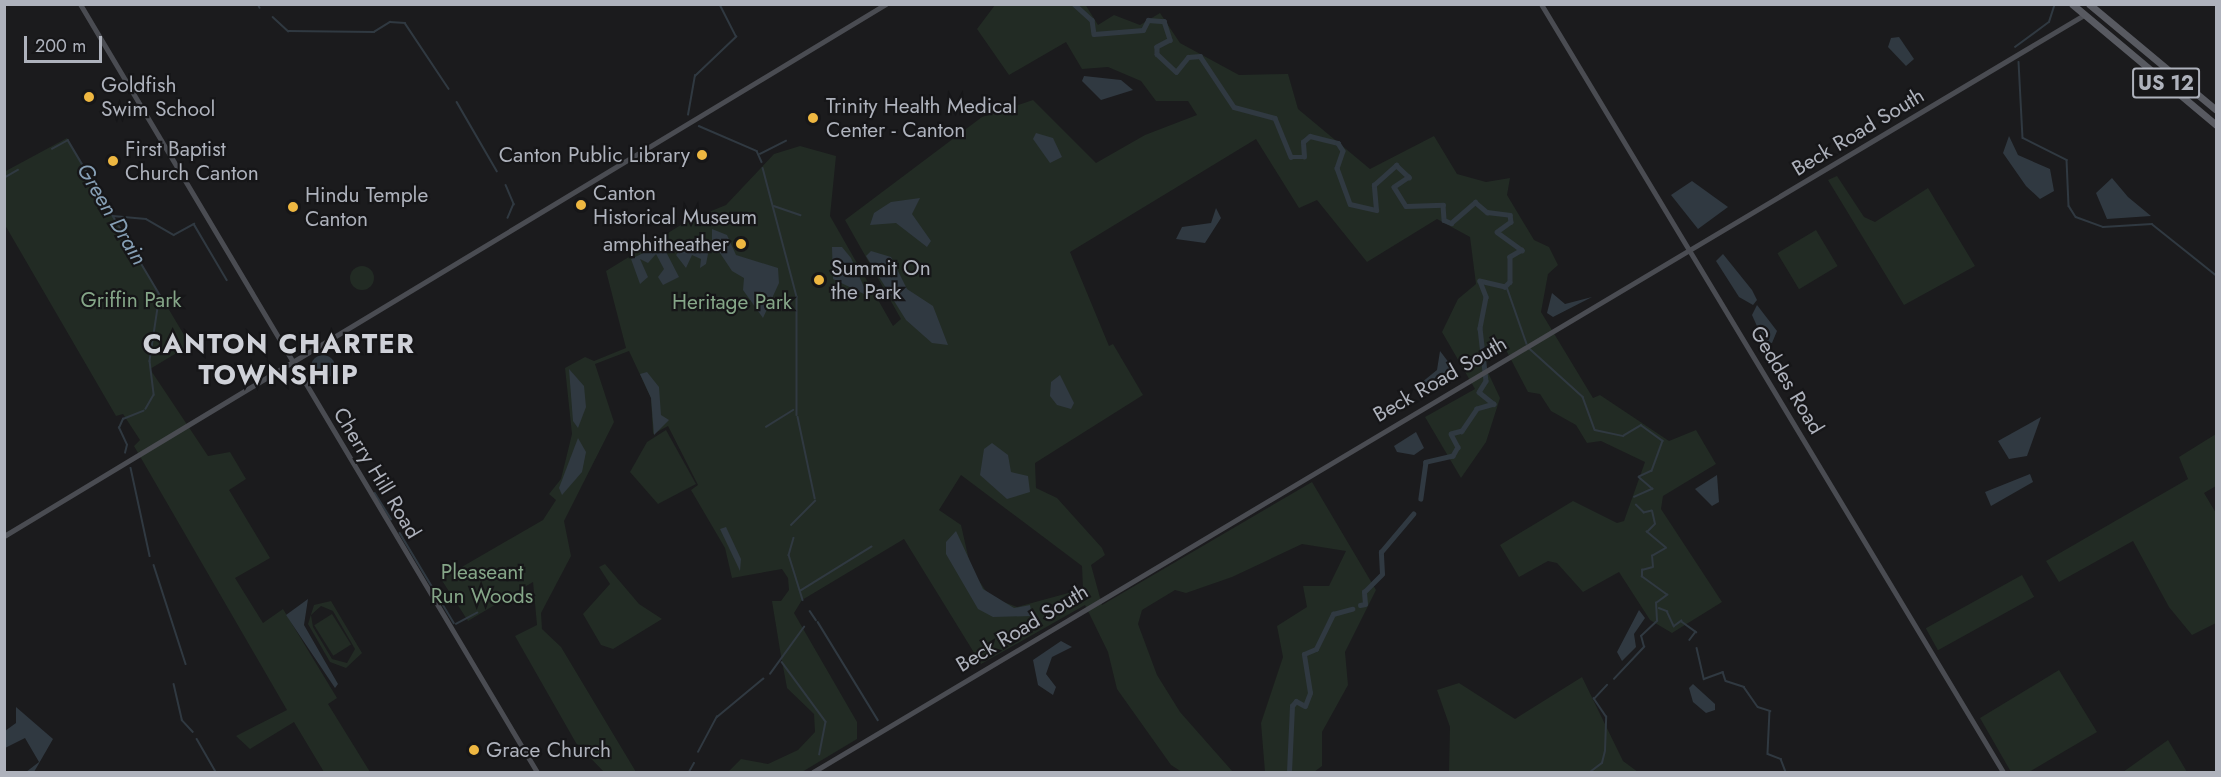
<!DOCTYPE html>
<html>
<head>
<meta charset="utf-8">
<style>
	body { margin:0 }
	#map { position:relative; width:2221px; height:777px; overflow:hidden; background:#1b1b1d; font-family:Jost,sans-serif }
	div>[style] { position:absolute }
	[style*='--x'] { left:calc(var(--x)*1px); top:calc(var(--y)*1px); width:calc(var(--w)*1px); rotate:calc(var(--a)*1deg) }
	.green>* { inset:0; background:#222b24; transform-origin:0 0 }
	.round { border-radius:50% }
	.water>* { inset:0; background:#303941 }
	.stream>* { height:1.5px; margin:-0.75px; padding:0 0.75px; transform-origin:0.75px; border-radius:0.75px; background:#303941 }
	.river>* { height:4.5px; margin:-2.25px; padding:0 2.25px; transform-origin:2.25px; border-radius:2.25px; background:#303941 }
	.secondary>* { height:5px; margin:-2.5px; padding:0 2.5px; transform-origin:2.5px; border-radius:2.5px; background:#4a4c52 }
	.primary>* { height:7px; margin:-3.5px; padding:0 3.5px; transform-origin:3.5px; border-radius:3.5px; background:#585a61 }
	.dots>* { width:16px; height:16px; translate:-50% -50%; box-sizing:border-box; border:3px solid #161618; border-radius:50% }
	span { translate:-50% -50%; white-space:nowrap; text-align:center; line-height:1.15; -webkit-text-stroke:4.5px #161618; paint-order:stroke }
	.shield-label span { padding:2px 4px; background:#161618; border:2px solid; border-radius:4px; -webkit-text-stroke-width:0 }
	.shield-label { font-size:20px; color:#aeb2bc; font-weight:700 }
	.poi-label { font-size:21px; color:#aeb2bc }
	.left { translate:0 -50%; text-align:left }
	.right { translate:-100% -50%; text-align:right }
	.street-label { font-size:21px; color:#aeb2bc }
	.park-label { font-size:21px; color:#85a688 }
	.water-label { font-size:22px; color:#869fb5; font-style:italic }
	.district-label { font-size:27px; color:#cfd1d8; font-weight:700; letter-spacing:1.5px }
	.frame { position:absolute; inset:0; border:6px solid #aeb2bc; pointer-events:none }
	.scale { position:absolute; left:24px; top:36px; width:78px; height:27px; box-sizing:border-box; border:3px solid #aeb2bc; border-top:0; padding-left:8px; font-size:18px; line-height:21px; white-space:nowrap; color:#aeb2bc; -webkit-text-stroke:4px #161618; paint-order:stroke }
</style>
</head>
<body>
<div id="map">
	<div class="green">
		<i style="clip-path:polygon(evenodd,1085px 4px,1098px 25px,1114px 15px,1140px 25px,1160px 13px,1180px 43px,1239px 75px,1288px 74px,1298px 109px,1370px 169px,1434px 136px,1457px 174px,1486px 182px,1510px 178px,1507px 195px,1534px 240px,1549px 247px,1558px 265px,1548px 274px,1541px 312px,1593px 398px,1600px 395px,1669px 441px,1696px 430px,1716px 464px,1663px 496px,1661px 509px,1722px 602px,1672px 633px,1650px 620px,1619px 572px,1583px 592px,1557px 563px,1548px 561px,1519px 577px,1500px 545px,1573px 501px,1617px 523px,1624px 521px,1645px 462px,1601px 441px,1587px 443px,1576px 425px,1551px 411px,1540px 394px,1528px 392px,1506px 350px,1484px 364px,1500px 398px,1486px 442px,1461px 478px,1425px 417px,1475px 389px,1442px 332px,1458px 299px,1476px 284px,1470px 237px,1437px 219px,1367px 262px,1317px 200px,1299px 208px,1256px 139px,1070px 252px,1109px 346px,1113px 344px,1143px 395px,1035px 463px,1036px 488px,1057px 498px,1102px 548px,1105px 555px,1091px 565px,1102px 605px,1312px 482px,1376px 590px,1345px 652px,1348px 685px,1322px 732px,1322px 766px,1314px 772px,1265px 772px,1261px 723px,1283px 657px,1277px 626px,1307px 607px,1303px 586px,1329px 586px,1346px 551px,1302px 544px,1232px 577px,1186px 593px,1175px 590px,1142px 610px,1138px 624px,1157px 675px,1180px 712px,1233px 772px,1182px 772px,1171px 765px,1117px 689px,1108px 652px,1085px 605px,981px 664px,904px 539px,802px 600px,794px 613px,857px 722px,857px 739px,802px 772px,728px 772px,741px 759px,768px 764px,798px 750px,815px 732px,814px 714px,787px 688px,780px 650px,772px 601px,781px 601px,789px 590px,788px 578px,782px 569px,732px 578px,725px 548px,691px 490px,698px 485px,668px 426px,653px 434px,651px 398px,629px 351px,595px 364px,614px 422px,564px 521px,571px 556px,541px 613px,542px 629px,561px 647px,636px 772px,604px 772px,576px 743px,515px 636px,537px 625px,533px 582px,468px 621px,441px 579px,543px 520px,556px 500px,549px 494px,561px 479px,572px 434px,565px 368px,585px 357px,594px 361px,626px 348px,606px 271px,689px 220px,726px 205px,774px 154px,800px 146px,836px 156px,830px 216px,893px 326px,901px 319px,845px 220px,982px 117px,1033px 100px,1096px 163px,1145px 135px,1197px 115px,1188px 101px,1156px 101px,1141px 81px,1108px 67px,1082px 69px,1066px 42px,1009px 75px,977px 29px,995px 5px,1085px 4px,961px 475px,1082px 566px,1083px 589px,1017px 607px,990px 597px,971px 569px,961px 525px,939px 510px,961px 475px)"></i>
		<i style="clip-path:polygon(67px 138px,190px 345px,150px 369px,208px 456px,230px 452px,246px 479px,229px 490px,270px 558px,235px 578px,263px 623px,283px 609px,337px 698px,328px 704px,370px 772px,324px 772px,294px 722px,250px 749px,236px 736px,287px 710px,134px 446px,140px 440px,123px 414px,116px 416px,5px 225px,4px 172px)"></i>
		<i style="clip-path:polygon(1837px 176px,1864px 217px,1875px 222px,1928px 188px,1975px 266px,1904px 305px,1828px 180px)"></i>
		<i style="left:1816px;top:230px;width:42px;height:45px;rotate:59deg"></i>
		<i class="round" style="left:350px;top:266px;width:24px;height:24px"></i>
		<i style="clip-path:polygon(666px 430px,696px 484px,658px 504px,630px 472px,647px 442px)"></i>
		<i style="clip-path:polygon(2216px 434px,2216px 486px,2204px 493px,2216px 513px,2216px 623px,2192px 635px,2169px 607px,2133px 541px,2059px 582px,2046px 561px,2188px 479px,2179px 457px)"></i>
		<i style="clip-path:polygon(605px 564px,639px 604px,662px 619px,613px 649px,601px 645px,583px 614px,610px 584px,599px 567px)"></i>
		<i style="left:2022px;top:575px;width:25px;height:110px;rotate:61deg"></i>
		<i style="clip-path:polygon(evenodd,331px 601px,362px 653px,346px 668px,330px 662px,308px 624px,314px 605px,331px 601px,321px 606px,333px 611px,355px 649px,347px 663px,332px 659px,313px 627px,311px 615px,321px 606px)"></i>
		<i style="left:332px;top:614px;width:36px;height:21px;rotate:58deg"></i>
		<i style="clip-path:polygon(2059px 670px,2097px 732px,2029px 772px,2011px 772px,1980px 718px)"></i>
		<i style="clip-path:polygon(1582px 677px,1623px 761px,1638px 772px,1449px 772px,1450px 727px,1437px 690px,1459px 683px,1515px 719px)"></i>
		<i style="clip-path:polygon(2168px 740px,2187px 772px,2123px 772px)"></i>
	</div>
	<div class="water">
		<i style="clip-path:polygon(1899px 37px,1914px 59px,1906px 66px,1888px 47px,1891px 38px)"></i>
		<i style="clip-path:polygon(1084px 76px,1121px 80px,1133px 90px,1101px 100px,1082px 81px)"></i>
		<i style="clip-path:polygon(1036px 133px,1053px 138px,1062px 157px,1050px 163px,1033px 139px)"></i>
		<i style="clip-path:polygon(2009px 136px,2018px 155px,2050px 169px,2054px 191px,2040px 199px,2026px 186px,2003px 153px)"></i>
		<i style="clip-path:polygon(2112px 178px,2128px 197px,2151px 216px,2107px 219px,2096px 193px)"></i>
		<i style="clip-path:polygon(1692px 181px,1728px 207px,1698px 229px,1671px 195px)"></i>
		<i style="clip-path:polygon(920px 198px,912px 214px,931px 241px,927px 247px,896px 223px,870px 225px,874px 213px,891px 202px)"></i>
		<i style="clip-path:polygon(1216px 208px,1221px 218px,1205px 243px,1176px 239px,1182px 227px,1211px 223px)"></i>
		<i style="clip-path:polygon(712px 229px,727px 235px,736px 255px,778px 268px,779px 283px,763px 318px,743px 290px,744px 278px,732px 271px,712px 241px)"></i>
		<i style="clip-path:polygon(702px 242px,708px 254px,706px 264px,700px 268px,701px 259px,692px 255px,686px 268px,676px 255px,685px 244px)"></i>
		<i style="clip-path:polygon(662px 244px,679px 277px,663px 285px,658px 277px,664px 269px,656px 254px,648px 263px,640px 259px,648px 277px,640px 284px,631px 259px)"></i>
		<i style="clip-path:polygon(832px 247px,842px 247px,851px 258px,868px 296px,833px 279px)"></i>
		<i style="clip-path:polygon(871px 251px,891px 257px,907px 289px,933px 306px,948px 345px,932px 343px,906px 320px,866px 256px)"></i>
		<i style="clip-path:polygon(1723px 254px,1752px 290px,1757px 300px,1753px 305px,1739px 297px,1716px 261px)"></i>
		<i style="clip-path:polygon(1552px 293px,1565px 304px,1592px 297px,1553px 317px,1547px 313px)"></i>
		<i style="clip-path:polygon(1757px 305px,1777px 331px,1772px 343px,1764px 342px,1752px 315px)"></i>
		<i style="clip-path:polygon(1440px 351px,1456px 372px,1424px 390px,1421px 383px,1437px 370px)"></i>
		<i class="round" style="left:311px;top:355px;width:24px;height:24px"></i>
		<i style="clip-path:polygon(569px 369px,584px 386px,586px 407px,578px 428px,573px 421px)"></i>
		<i style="clip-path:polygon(647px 372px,659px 387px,661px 415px,669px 420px,654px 435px,651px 398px,640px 374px)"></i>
		<i style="clip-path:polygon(1060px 375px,1074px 403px,1071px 409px,1057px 405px,1050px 396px,1051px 382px)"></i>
		<i style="clip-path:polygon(2041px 417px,2027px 456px,2009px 459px,1998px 441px)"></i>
		<i style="clip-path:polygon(1416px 432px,1424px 448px,1414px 455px,1397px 452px,1394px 446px)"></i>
		<i style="clip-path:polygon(578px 438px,586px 452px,582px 472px,562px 495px,559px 488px)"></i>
		<i style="clip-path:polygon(992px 443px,1008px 455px,1011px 472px,1028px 476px,1030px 492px,1007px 499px,980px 475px,984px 449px)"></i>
		<i style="clip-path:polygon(2030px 474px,2033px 482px,1991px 506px,1985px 492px)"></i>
		<i style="clip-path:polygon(1717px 475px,1719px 502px,1712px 506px,1695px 489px)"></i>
		<i style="clip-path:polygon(726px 527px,741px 559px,740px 571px,720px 529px)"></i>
		<i style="clip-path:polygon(956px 531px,983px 589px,1014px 608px,1030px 605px,1032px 616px,993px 617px,978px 609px,946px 554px,946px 542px)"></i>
		<i style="clip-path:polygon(308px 599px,304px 625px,338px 684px,335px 688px,286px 615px)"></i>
		<i style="clip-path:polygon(1639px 610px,1645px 618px,1634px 634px,1636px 647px,1622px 661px,1617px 652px)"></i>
		<i style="clip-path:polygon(1061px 641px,1072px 647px,1052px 657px,1046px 674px,1056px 687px,1053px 695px,1038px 685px,1033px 660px)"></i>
		<i style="clip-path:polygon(1693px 684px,1715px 704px,1715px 710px,1706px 713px,1693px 702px,1689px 688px)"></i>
		<i style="clip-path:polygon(16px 707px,53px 739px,34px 772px,26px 772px,39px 762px,25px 738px,5px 748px,5px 731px,16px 723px)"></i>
	</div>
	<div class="stream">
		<i style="--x:258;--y:4;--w:4;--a:63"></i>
		<i style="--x:273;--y:17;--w:21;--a:43"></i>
		<i style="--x:288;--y:31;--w:86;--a:0.7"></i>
		<i style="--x:374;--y:32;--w:19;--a:-32"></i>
		<i style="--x:390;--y:22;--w:15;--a:4"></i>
		<i style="--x:405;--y:23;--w:79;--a:56.3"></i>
		<i style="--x:2015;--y:47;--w:42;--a:-36.3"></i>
		<i style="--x:2049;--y:22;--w:19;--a:-72"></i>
		<i style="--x:2019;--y:62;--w:76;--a:87"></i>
		<i style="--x:2023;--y:138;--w:49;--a:26.6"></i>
		<i style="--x:2067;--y:160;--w:46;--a:87.5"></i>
		<i style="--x:2069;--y:206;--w:13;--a:58"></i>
		<i style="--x:2076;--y:217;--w:29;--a:20"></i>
		<i style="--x:2103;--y:227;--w:49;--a:-3.5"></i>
		<i style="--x:2152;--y:224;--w:82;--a:38.6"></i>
		<i style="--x:457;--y:102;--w:80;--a:59.9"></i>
		<i style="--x:688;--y:115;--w:40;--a:-80"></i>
		<i style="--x:695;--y:76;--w:57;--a:-43.6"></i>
		<i style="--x:736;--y:37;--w:37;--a:-117"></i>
		<i style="--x:699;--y:126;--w:63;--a:23.3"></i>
		<i style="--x:757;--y:151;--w:12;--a:66"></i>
		<i style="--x:52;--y:149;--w:18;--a:-29"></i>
		<i style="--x:68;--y:140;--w:180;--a:59.3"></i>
		<i style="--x:160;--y:295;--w:67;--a:98.6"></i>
		<i style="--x:150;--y:361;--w:34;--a:83"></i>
		<i style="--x:154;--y:395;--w:16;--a:120"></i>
		<i style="--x:760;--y:154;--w:29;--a:-27"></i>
		<i style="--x:763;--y:168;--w:133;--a:75.2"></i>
		<i style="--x:797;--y:297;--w:118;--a:90"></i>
		<i style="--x:4;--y:178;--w:16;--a:-30"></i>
		<i style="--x:506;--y:185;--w:21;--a:67"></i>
		<i style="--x:514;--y:204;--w:15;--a:113"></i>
		<i style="--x:774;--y:206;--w:28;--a:19"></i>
		<i style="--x:113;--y:216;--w:33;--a:5"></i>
		<i style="--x:146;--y:219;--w:32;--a:30"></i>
		<i style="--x:174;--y:235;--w:23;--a:-29"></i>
		<i style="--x:194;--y:224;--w:65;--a:59.5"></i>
		<i style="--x:1507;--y:287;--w:60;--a:70.7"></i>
		<i style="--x:1529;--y:348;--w:73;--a:42.2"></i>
		<i style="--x:1583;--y:397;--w:35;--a:70"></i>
		<i style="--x:1595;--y:430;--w:29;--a:12"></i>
		<i style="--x:1623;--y:436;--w:21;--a:-31"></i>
		<i style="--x:1641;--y:425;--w:27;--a:36"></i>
		<i style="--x:1663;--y:441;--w:32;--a:110"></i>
		<i style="--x:1652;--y:471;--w:14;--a:155"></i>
		<i style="--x:1639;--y:477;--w:18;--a:41"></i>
		<i style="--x:1653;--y:489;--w:20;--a:156"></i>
		<i style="--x:798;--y:417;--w:83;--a:78.1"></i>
		<i style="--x:766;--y:427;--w:32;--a:-32"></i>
		<i style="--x:125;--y:453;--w:8;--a:-76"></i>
		<i style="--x:127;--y:445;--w:19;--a:-115"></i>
		<i style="--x:119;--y:428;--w:10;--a:-66"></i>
		<i style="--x:123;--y:419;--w:22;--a:-22"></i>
		<i style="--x:131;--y:468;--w:90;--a:77.8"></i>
		<i style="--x:375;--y:493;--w:31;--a:58"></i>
		<i style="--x:791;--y:525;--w:34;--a:-45"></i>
		<i style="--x:400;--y:533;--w:105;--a:59"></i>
		<i style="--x:794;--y:538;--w:18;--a:106"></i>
		<i style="--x:789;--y:555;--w:47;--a:72.7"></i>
		<i style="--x:154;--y:565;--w:104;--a:72.1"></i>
		<i style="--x:800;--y:591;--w:84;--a:-31.8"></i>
		<i style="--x:1659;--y:608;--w:9;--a:21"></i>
		<i style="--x:1667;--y:611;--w:17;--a:65"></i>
		<i style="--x:1674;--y:626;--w:9;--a:-36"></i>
		<i style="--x:1681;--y:621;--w:19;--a:36"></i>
		<i style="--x:1696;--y:632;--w:10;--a:127"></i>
		<i style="--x:810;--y:611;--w:11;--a:56"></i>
		<i style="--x:818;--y:622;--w:115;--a:58.5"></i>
		<i style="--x:456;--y:624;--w:24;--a:-28"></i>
		<i style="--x:1697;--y:648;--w:32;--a:77"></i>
		<i style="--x:1704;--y:679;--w:20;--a:-20"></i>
		<i style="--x:1723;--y:672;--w:9;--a:72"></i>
		<i style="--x:1726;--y:681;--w:19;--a:18"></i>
		<i style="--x:1744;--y:687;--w:24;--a:55"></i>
		<i style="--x:1758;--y:707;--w:13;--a:18"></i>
		<i style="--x:1770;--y:711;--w:43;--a:92.7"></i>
		<i style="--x:1768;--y:754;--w:14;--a:21"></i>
		<i style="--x:1781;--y:759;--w:14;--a:69"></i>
		<i style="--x:782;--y:662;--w:74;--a:53.7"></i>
		<i style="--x:826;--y:722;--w:33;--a:101"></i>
		<i style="--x:770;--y:674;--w:58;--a:-54.1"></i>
		<i style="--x:1614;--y:679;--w:44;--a:-46.8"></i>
		<i style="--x:1644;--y:647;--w:11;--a:-105"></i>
		<i style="--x:1641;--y:636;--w:22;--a:-43"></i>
		<i style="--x:1657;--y:621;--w:18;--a:-93"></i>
		<i style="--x:1656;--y:603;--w:14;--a:-36"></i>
		<i style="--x:1667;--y:595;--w:31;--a:-144"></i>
		<i style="--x:1642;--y:577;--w:7;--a:-90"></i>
		<i style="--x:1642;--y:570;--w:11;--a:-15"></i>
		<i style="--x:1653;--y:567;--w:11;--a:-95"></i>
		<i style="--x:1652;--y:556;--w:16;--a:-30"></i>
		<i style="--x:1666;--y:548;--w:25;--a:-140"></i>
		<i style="--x:1647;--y:532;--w:11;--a:-45"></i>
		<i style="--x:1655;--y:524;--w:13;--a:-103"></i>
		<i style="--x:1652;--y:511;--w:8;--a:166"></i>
		<i style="--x:1644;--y:513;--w:11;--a:-135"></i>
		<i style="--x:174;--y:684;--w:37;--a:77"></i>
		<i style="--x:182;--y:720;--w:16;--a:47"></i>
		<i style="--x:197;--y:739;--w:38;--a:60"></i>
		<i style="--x:698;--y:752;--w:40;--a:-62"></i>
		<i style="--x:717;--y:717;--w:60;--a:-39.6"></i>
		<i style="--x:689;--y:772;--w:10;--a:-61"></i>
		<i style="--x:1590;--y:772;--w:15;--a:-37"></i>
		<i style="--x:1602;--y:763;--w:12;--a:-76"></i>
		<i style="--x:1605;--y:751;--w:34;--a:-88"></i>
		<i style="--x:1606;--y:717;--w:22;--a:-124"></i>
		<i style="--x:1594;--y:699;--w:19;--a:-47"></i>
	</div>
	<div class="river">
		<i style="--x:1058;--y:4;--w:11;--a:0"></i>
		<i style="--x:1074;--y:4;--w:24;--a:42"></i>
		<i style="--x:1092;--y:20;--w:14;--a:82"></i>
		<i style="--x:1094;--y:34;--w:49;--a:-4.7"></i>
		<i style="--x:1143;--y:30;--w:11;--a:-63"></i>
		<i style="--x:1148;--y:20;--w:16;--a:4"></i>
		<i style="--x:1164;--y:21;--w:20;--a:72"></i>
		<i style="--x:1170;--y:40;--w:15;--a:152"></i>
		<i style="--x:1157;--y:47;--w:7;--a:90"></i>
		<i style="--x:1157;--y:54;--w:26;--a:43"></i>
		<i style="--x:1176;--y:72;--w:19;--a:-51"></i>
		<i style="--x:1188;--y:57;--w:12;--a:-5"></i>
		<i style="--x:1200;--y:56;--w:61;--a:56.3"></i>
		<i style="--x:1234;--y:107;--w:42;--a:15"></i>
		<i style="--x:1275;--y:118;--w:42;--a:67.7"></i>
		<i style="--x:1291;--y:157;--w:13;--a:0"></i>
		<i style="--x:1304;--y:157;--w:15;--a:-94"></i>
		<i style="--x:1303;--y:142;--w:9;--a:-41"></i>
		<i style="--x:1310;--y:136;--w:29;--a:14"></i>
		<i style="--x:1338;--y:143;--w:9;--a:58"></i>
		<i style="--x:1343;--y:151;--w:18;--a:109"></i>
		<i style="--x:1337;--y:168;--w:38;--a:70"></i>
		<i style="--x:1350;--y:204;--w:27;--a:13"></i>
		<i style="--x:1376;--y:210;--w:25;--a:-95"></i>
		<i style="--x:1374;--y:185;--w:30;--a:-42"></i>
		<i style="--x:1396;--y:165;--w:18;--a:43"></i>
		<i style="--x:1409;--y:177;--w:18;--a:146"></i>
		<i style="--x:1394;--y:187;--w:22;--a:58"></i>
		<i style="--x:1406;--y:206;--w:37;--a:-2"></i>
		<i style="--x:1443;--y:205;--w:15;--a:86"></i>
		<i style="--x:1444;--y:220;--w:8;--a:23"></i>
		<i style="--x:1451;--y:223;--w:32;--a:-41"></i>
		<i style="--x:1475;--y:202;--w:16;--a:40"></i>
		<i style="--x:1487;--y:212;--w:23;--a:7"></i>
		<i style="--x:1510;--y:215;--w:7;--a:82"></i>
		<i style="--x:1511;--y:222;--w:17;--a:144"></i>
		<i style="--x:1497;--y:232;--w:31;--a:36"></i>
		<i style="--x:1522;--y:250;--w:14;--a:150"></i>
		<i style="--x:1510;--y:257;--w:25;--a:90"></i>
		<i style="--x:1510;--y:282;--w:7;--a:135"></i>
		<i style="--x:1505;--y:287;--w:26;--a:-167"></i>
		<i style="--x:1480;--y:281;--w:17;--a:69"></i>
		<i style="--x:1486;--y:297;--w:32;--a:101"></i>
		<i style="--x:1480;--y:328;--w:53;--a:83.5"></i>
		<i style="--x:1486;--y:381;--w:13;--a:122"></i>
		<i style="--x:1479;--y:392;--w:19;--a:39"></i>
		<i style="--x:1494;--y:404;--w:18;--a:164"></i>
		<i style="--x:1477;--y:409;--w:27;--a:124"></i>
		<i style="--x:1462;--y:431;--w:11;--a:165"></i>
		<i style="--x:1451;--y:434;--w:15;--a:62"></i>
		<i style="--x:1458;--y:447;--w:10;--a:119"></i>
		<i style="--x:1453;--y:456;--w:28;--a:167"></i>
		<i style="--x:1426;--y:462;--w:37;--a:98"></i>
		<i style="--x:1360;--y:605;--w:5;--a:-11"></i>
		<i style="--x:1365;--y:604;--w:12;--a:-95"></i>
		<i style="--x:1364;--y:592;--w:25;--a:-45"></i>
		<i style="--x:1382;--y:574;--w:22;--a:-93"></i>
		<i style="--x:1381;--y:552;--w:50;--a:-49.9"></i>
		<i style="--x:1289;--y:772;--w:66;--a:-87.4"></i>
		<i style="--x:1292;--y:706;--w:6;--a:-51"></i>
		<i style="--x:1296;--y:701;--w:10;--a:29"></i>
		<i style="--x:1305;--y:706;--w:14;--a:-69"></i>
		<i style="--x:1310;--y:693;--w:39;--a:-99"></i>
		<i style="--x:1304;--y:654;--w:13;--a:-23"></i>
		<i style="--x:1316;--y:649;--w:39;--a:-64"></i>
		<i style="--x:1333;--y:614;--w:20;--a:-15"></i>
	</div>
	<div class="secondary">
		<i style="--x:80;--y:4;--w:894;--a:59.25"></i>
		<i style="--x:1541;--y:4;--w:896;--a:58.97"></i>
		<i style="--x:4;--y:536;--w:1030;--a:-31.1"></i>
		<i style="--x:813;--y:772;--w:1479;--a:-30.78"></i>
	</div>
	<div class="primary">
		<i style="--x:2072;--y:4;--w:188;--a:40"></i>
		<i style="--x:2089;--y:4;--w:165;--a:39.8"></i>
	</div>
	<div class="dots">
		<i style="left:89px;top:97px;background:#eeb741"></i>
		<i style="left:813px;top:118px;background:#eeb741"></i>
		<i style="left:702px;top:155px;background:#eeb741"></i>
		<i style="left:113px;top:161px;background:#eeb741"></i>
		<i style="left:581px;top:205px;background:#eeb741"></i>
		<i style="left:293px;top:207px;background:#eeb741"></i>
		<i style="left:741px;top:244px;background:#eeb741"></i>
		<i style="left:819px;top:280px;background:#eeb741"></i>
		<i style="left:474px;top:750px;background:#eeb741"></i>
	</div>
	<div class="shield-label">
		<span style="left:2166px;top:83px">US 12</span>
	</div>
	<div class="poi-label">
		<span class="left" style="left:101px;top:97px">Goldfish<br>Swim School</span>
		<span class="left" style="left:826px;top:118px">Trinity Health Medical<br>Center - Canton</span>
		<span class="left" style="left:125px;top:161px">First Baptist<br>Church Canton</span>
		<span class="right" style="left:690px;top:155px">Canton Public Library</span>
		<span class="left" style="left:593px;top:205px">Canton<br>Historical Museum</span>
		<span class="left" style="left:305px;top:207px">Hindu Temple<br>Canton</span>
		<span class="right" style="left:729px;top:244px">amphitheather</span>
		<span class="left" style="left:831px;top:280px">Summit On<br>the Park</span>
		<span class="left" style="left:486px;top:750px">Grace Church</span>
	</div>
	<div class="street-label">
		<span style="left:1858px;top:132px;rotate:-31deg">Beck Road South</span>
		<span style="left:1440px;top:379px;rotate:-30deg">Beck Road South</span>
		<span style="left:1787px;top:380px;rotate:59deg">Geddes Road</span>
		<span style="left:377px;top:473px;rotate:59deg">Cherry Hill Road</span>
		<span style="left:1022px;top:628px;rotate:-31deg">Beck Road South</span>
	</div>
	<div class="park-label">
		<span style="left:131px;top:300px">Griffin Park</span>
		<span style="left:732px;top:302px">Heritage Park</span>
		<span style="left:482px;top:584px">Pleaseant<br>Run Woods</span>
	</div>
	<div class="water-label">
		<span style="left:112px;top:214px;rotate:59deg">Green Drain</span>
	</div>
	<div class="district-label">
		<span style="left:279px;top:359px">CANTON CHARTER<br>TOWNSHIP</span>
	</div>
	<div class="frame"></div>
	<div class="scale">200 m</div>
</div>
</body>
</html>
